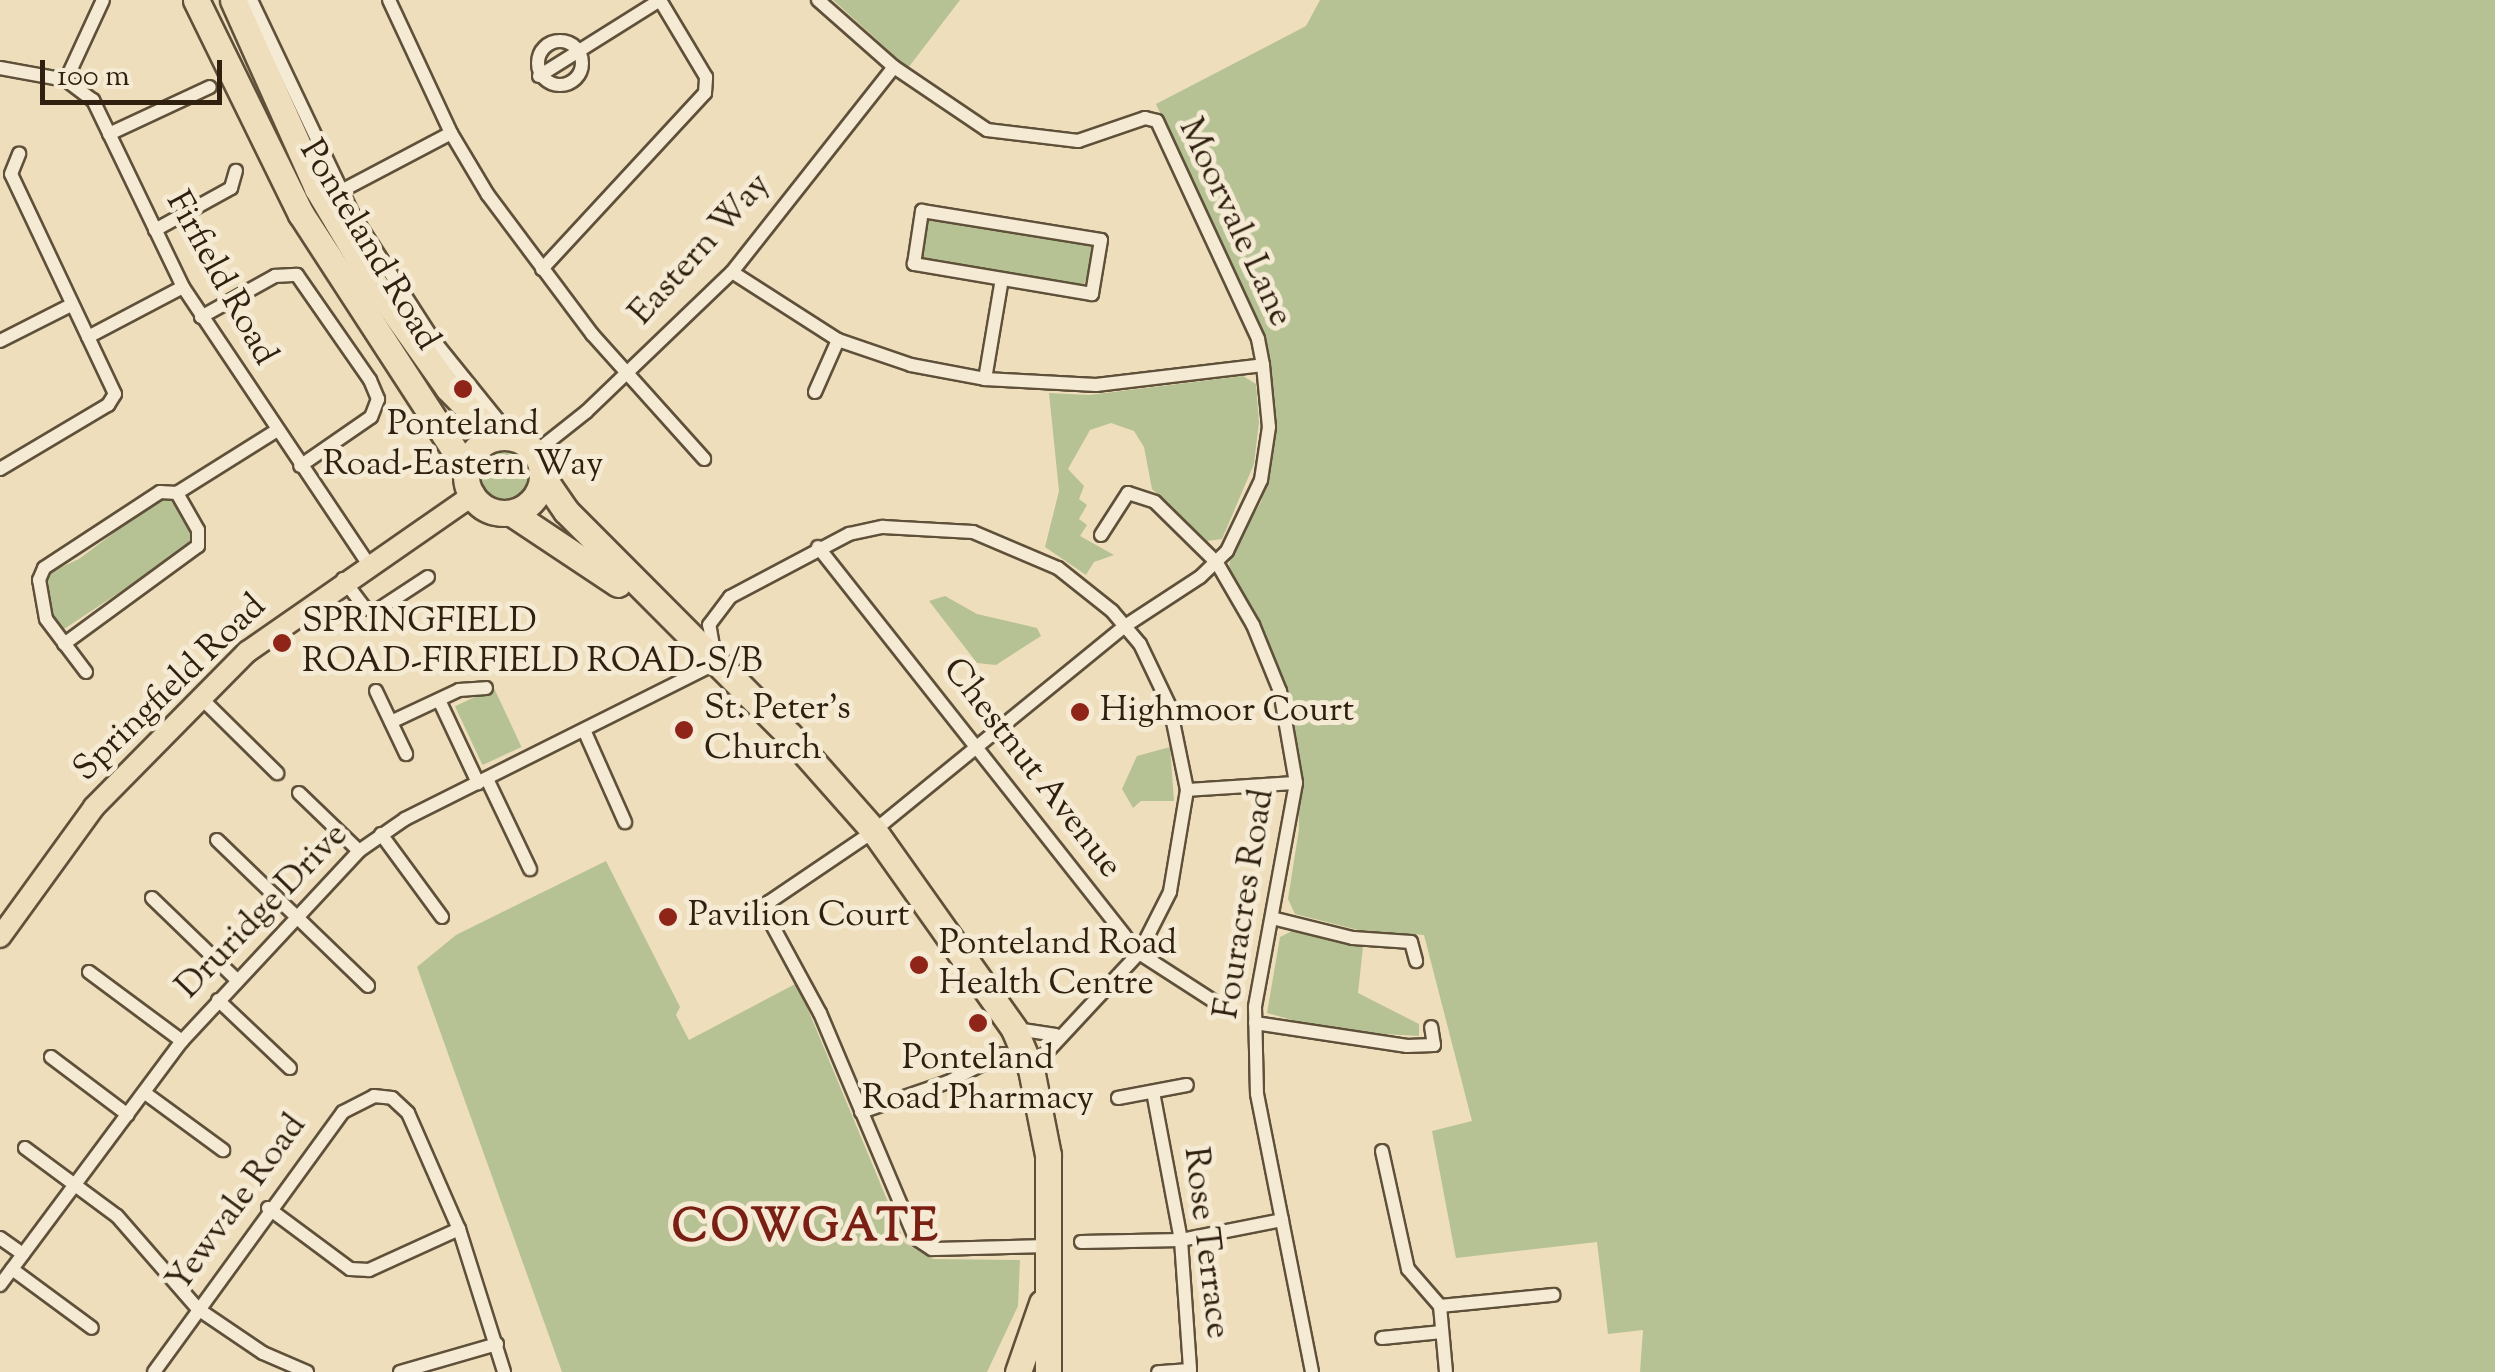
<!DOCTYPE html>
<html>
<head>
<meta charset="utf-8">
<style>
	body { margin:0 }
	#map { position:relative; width:2495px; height:1372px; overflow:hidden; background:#efdebc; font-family:"Sorts Mill Goudy",serif }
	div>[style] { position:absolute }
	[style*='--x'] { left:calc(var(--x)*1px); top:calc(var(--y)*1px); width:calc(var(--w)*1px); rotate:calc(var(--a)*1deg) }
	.green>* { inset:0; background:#b6c293; transform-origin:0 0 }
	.round { border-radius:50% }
	.roads { filter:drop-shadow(2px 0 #5f503a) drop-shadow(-2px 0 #5f503a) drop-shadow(0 2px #5f503a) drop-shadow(0 -2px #5f503a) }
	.street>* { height:12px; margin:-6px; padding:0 6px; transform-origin:6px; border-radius:6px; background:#f5ead3 }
	.street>.ring { margin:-6px; padding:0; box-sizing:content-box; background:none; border:12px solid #f5ead3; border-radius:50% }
	.primary>* { height:20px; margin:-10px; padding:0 10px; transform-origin:10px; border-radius:10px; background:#efdebc }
	.highway>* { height:25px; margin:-12.5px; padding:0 12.5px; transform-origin:12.5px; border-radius:12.5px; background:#efdebc }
	.highway>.ring { margin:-12.5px; padding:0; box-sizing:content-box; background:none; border:25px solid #efdebc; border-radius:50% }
	.dots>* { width:28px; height:28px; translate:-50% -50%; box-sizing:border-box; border:5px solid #f5ead3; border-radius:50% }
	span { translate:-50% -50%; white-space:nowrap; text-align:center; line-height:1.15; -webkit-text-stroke:10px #f5ead3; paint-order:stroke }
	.street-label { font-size:35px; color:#2f200f }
	.poi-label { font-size:35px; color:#2f200f }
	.left { translate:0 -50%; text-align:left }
	.district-label { font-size:45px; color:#7a1f14; font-weight:700; letter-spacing:2.5px }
	.scale { position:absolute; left:40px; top:60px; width:182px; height:45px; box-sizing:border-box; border:5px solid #2f200f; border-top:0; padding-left:12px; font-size:30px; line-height:35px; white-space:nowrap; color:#2f200f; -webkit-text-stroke:8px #f5ead3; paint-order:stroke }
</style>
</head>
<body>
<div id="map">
	<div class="green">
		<i style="clip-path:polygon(833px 0,960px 0,908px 68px)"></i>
		<i style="clip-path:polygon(1320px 0,2495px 0,2495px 1372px,1640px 1372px,1643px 1330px,1608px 1334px,1597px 1242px,1456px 1258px,1432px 1131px,1472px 1121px,1424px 935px,1366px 932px,1295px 914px,1288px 899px,1299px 829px,1298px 755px,1273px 656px,1229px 573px,1230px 555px,1261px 502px,1271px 466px,1271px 377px,1257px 323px,1156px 104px,1306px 26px)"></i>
		<i style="clip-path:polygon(930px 215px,1090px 242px,1094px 264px,1083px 286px,923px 260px,919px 237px)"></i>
		<i style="clip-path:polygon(1243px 376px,1256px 384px,1259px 422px,1254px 464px,1222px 539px,1207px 541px,1152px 489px,1144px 447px,1134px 431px,1111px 423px,1090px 430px,1068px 469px,1084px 486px,1079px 499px,1087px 505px,1079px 519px,1087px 525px,1080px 536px,1114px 555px,1094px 562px,1086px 575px,1045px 547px,1059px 491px,1049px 393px,1089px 395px)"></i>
		<i class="round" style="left:477px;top:449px;width:56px;height:56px"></i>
		<i style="clip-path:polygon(163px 496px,175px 498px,194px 543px,61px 631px,49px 612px,46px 574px,79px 559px)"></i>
		<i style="clip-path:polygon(945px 596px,977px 614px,1037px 628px,1041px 636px,996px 665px,977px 663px,929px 601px)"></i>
		<i style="left:494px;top:688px;width:65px;height:43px;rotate:65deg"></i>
		<i style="clip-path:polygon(1170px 747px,1174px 801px,1141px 801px,1133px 808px,1122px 789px,1137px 756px)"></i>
		<i style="clip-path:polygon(606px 861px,680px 1007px,676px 1015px,689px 1040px,797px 983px,905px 1243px,933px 1259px,1020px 1260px,1018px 1306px,987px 1372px,562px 1372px,417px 967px,456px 935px)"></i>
		<i style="clip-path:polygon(1292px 931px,1363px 947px,1358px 993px,1419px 1024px,1419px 1036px,1331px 1031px,1267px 1013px,1280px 937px)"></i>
	</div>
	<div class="roads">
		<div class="street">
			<i style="--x:251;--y:0;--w:238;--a:64.6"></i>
			<i style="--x:353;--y:215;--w:151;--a:57.2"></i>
			<i style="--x:435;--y:342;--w:126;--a:51.1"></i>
			<i style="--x:389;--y:0;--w:147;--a:65"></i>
			<i style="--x:451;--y:133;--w:72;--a:59.2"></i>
			<i style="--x:488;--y:195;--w:174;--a:53.2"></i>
			<i style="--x:592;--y:334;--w:168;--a:48.1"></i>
			<i style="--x:818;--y:0;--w:101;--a:41.4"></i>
			<i style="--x:894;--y:67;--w:112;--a:34.1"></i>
			<i style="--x:987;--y:130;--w:92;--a:6.9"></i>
			<i style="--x:1078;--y:141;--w:71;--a:-18.9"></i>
			<i style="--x:1145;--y:118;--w:12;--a:14"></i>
			<i style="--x:1157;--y:121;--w:240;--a:65.1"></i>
			<i style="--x:1258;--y:339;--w:26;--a:79"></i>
			<i style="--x:1263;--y:365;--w:62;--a:84.5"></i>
			<i style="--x:1269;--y:427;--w:54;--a:98.6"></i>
			<i style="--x:1261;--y:480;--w:79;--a:115.6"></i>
			<i style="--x:1227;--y:551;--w:37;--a:136"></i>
			<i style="--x:1200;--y:577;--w:90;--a:146.8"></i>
			<i style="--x:1125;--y:626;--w:324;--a:140.8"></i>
			<i style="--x:874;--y:831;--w:127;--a:145.9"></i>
			<i style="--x:769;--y:902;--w:19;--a:87"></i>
			<i style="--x:770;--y:921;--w:105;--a:61.5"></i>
			<i style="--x:820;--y:1013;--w:244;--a:67.1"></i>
			<i style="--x:915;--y:1238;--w:20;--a:33"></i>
			<i style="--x:932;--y:1249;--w:118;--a:-1.5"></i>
			<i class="ring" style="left:538px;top:41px;width:32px;height:32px"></i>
			<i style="--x:0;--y:68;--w:67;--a:10.3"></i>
			<i style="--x:66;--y:80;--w:34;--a:37"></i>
			<i style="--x:93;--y:100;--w:208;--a:64.3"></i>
			<i style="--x:183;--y:287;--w:331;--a:56.2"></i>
			<i style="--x:539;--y:76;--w:143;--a:-32.1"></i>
			<i style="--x:66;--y:80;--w:88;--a:-65.2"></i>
			<i style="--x:109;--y:134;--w:111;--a:-25"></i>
			<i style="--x:11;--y:174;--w:22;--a:-68"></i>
			<i style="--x:343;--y:190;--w:122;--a:-27.8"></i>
			<i style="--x:922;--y:211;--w:181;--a:9.2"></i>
			<i style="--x:1101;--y:240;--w:55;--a:99.5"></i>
			<i style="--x:1092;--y:294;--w:181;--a:-170.4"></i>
			<i style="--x:914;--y:264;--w:54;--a:-81.4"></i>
			<i style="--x:155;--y:230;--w:87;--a:-28.9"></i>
			<i style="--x:231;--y:188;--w:18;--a:-74"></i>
			<i style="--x:542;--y:269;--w:240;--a:-47.2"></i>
			<i style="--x:705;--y:93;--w:16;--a:-86"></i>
			<i style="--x:706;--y:77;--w:90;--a:-120.9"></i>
			<i style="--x:732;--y:272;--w:126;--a:32.7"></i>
			<i style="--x:838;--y:340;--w:77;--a:18.9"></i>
			<i style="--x:911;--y:365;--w:75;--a:10.7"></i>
			<i style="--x:985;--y:379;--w:111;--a:3.1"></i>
			<i style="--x:1096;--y:385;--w:168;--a:-6.8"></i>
			<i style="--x:201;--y:317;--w:85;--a:-29"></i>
			<i style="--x:275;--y:276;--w:22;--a:-3"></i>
			<i style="--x:297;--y:275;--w:128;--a:55.2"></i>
			<i style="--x:370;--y:380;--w:21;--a:67"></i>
			<i style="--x:378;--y:399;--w:19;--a:111"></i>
			<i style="--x:371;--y:417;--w:86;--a:145.4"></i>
			<i style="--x:88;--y:337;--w:107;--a:-27.8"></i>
			<i style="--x:0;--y:341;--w:80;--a:-26.9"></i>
			<i style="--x:985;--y:379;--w:101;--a:-80.4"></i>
			<i style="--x:815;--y:392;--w:57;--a:-66.1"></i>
			<i style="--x:533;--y:454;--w:68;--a:-38.4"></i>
			<i style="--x:586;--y:412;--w:202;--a:-43.8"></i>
			<i style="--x:732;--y:272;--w:261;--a:-51.7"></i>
			<i style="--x:0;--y:469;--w:126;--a:-30.7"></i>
			<i style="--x:108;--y:405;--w:13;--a:-58"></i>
			<i style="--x:115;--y:394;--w:243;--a:-115.3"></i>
			<i style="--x:1101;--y:535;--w:50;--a:-57.3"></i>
			<i style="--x:1128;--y:493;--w:28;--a:18"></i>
			<i style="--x:1155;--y:502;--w:87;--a:44.5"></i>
			<i style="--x:1217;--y:563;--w:72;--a:59.9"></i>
			<i style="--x:1253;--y:625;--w:71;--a:67.8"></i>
			<i style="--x:1280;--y:691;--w:93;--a:80.1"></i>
			<i style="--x:1296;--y:783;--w:228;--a:100.4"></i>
			<i style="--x:1255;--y:1007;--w:87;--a:88.7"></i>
			<i style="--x:1257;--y:1094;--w:283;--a:78.8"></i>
			<i style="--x:818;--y:547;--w:494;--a:51.7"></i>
			<i style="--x:1124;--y:935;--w:23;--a:50"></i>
			<i style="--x:1139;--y:953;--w:94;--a:32.8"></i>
			<i style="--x:343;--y:579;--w:36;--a:53"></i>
			<i style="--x:365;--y:608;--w:11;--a:15"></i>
			<i style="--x:376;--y:611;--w:62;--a:-33.2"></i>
			<i style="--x:64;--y:644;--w:166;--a:-36.2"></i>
			<i style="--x:198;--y:546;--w:16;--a:-90"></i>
			<i style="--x:198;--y:530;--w:43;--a:-119.6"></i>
			<i style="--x:86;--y:672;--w:66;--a:-127"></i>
			<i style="--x:46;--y:619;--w:40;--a:-100"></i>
			<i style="--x:39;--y:580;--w:13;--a:-67"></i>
			<i style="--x:44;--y:568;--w:139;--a:-33.2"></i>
			<i style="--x:160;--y:492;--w:17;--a:3"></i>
			<i style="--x:177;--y:493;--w:117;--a:-32.1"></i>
			<i style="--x:376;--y:691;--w:70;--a:64.5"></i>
			<i style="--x:199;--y:696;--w:110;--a:44.6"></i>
			<i style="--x:439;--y:700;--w:92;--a:64.8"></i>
			<i style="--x:391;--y:722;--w:75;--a:-25.2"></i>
			<i style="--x:459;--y:690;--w:27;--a:-4"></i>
			<i style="--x:584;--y:730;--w:101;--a:66"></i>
			<i style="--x:487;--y:779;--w:100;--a:64.5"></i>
			<i style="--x:1187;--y:790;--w:109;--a:-3.7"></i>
			<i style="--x:299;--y:793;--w:83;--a:44"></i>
			<i style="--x:381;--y:834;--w:103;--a:53.7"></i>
			<i style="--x:217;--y:840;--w:210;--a:44"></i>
			<i style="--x:152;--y:898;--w:118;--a:44"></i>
			<i style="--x:1276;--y:919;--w:79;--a:13.9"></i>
			<i style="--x:1353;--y:938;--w:58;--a:3.9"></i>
			<i style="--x:1411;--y:942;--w:20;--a:75"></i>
			<i style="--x:89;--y:972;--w:116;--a:36.6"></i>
			<i style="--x:218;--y:1000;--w:99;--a:43.4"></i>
			<i style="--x:1255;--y:1023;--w:154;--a:8.6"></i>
			<i style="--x:1407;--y:1046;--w:27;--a:-2"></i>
			<i style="--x:1434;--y:1045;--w:18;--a:-99"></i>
			<i style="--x:1016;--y:1029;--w:40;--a:8.5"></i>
			<i style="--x:51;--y:1057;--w:96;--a:37"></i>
			<i style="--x:1153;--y:1092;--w:151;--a:79.3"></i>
			<i style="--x:1181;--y:1240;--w:130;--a:86"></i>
			<i style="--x:1190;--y:1370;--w:32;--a:176"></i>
			<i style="--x:145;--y:1093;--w:97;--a:36.2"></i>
			<i style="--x:1118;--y:1098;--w:70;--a:-10.7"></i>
			<i style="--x:861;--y:1112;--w:92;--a:-19"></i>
			<i style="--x:948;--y:1082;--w:61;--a:-27.4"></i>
			<i style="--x:25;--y:1148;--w:114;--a:36.5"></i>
			<i style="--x:117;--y:1216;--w:123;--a:48.9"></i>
			<i style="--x:198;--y:1309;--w:78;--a:34.1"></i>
			<i style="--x:263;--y:1353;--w:48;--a:23.4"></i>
			<i style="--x:1382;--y:1151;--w:121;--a:77.6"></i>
			<i style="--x:1408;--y:1269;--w:49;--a:49.1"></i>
			<i style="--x:1440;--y:1306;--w:66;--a:84.8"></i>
			<i style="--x:268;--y:1208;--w:102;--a:36.6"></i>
			<i style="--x:350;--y:1269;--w:19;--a:3"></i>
			<i style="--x:369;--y:1270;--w:99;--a:-24.5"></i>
			<i style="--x:0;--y:1238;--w:28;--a:35"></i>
			<i style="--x:1081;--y:1242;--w:100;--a:-1.1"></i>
			<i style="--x:1181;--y:1240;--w:103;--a:-11.2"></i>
			<i style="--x:12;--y:1269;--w:99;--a:36.4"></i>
			<i style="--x:0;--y:1285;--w:304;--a:-53.3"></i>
			<i style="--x:182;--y:1041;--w:260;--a:-47"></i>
			<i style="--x:359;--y:851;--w:56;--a:-34.8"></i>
			<i style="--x:405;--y:819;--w:348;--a:-26.6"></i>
			<i style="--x:716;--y:663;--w:39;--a:-100"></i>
			<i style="--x:709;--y:625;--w:35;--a:-53"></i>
			<i style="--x:730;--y:597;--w:135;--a:-27.9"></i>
			<i style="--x:849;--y:534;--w:35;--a:-12"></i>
			<i style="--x:883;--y:527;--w:90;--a:3.2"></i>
			<i style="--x:973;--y:532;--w:92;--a:23"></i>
			<i style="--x:1058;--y:568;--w:69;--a:38.5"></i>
			<i style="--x:1112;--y:611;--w:43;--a:49.7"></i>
			<i style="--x:1140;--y:644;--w:70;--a:64.5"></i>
			<i style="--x:1170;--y:707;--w:85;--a:78.4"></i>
			<i style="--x:1187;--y:790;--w:103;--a:99.5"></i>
			<i style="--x:1170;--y:892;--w:68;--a:116.9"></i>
			<i style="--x:1139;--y:953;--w:156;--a:132.9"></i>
			<i style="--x:1440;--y:1306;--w:114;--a:-5.6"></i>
			<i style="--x:1382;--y:1338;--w:60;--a:-5.7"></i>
			<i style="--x:154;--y:1372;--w:321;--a:-54"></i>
			<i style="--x:343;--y:1112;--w:35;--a:-27"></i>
			<i style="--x:374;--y:1096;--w:18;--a:6"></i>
			<i style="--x:392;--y:1098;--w:22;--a:43"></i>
			<i style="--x:408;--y:1113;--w:127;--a:66.3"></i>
			<i style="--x:459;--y:1229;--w:150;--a:72.5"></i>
			<i style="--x:400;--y:1372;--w:101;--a:-16.1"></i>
		</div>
		<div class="primary">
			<i style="--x:0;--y:937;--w:160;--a:-54.1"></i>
			<i style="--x:94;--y:807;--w:218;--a:-45.4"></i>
			<i style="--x:247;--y:652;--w:277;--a:-34.8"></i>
		</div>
		<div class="highway">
			<i style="--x:196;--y:0;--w:238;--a:63.9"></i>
			<i style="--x:301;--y:214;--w:302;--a:57"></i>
			<i style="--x:233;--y:0;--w:206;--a:65.9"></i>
			<i style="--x:317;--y:188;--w:109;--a:59.2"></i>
			<i style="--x:373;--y:282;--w:130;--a:54.7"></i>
			<i style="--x:448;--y:388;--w:69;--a:45.6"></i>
			<i class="ring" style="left:466px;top:437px;width:51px;height:51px"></i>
			<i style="--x:542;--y:476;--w:42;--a:55.6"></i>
			<i style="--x:566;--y:511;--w:317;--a:45.1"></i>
			<i style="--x:790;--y:736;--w:127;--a:48.5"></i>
			<i style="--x:874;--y:831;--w:242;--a:54.7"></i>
			<i style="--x:1014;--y:1029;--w:43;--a:67"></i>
			<i style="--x:1031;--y:1069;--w:88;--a:78.8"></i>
			<i style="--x:1048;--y:1155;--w:217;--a:90"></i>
			<i style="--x:513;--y:514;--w:126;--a:33.7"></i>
			<i style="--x:1018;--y:1372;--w:73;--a:-70.8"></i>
		</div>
	</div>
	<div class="dots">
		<i style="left:463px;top:389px;background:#8f2418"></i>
		<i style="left:282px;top:643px;background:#8f2418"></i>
		<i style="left:1080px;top:712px;background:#8f2418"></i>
		<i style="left:684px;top:730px;background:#8f2418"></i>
		<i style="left:668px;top:917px;background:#8f2418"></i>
		<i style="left:919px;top:965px;background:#8f2418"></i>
		<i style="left:978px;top:1023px;background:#8f2418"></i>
	</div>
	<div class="street-label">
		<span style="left:1234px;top:223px;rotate:65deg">Moorvale Lane</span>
		<span style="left:368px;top:246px;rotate:59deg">Ponteland Road</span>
		<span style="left:701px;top:250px;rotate:-48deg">Eastern Way</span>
		<span style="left:220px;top:279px;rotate:61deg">Firfield Road</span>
		<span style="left:171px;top:689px;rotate:-44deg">Springfield Road</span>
		<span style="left:1031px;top:769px;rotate:52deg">Chestnut Avenue</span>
		<span style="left:1246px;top:904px;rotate:-81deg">Fouracres Road</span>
		<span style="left:263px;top:912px;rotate:-46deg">Druridge Drive</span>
		<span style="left:238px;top:1204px;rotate:-54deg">Yewvale Road</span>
		<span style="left:1205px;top:1243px;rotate:83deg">Rose Terrace</span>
	</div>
	<div class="poi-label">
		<span style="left:463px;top:446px">Ponteland<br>Road-Eastern Way</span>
		<span class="left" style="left:302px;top:643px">SPRINGFIELD<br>ROAD-FIRFIELD ROAD-S/B</span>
		<span class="left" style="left:704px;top:730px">St. Peter's<br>Church</span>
		<span class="left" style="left:1100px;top:712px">Highmoor Court</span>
		<span class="left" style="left:688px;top:917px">Pavilion Court</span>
		<span class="left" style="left:939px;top:965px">Ponteland Road<br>Health Centre</span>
		<span style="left:978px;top:1080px">Ponteland<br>Road Pharmacy</span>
	</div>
	<div class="district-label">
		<span style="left:806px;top:1230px">COWGATE</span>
	</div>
	<div class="scale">100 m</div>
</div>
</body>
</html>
